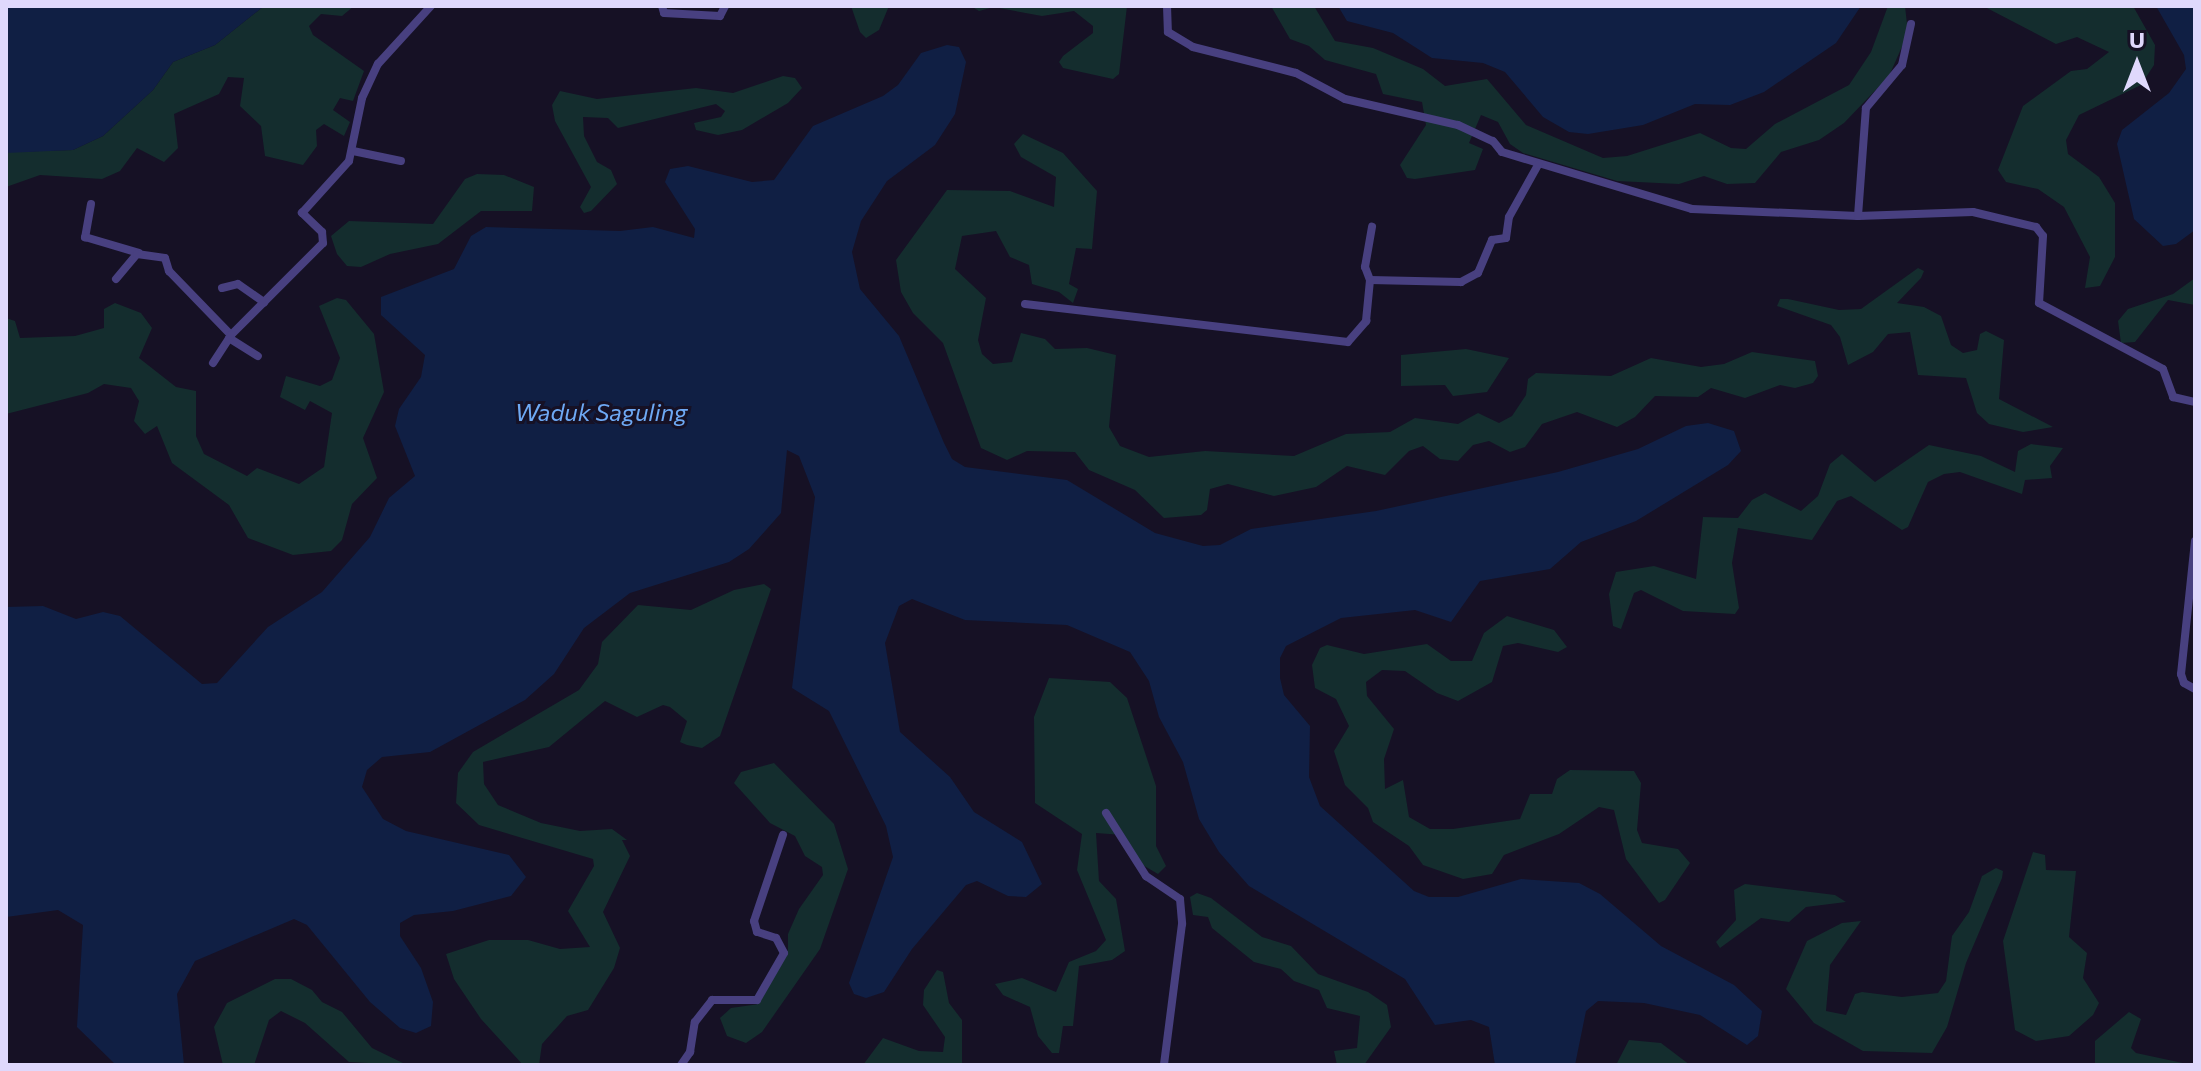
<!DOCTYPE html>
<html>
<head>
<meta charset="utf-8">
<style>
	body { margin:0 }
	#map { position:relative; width:2201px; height:1071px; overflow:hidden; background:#161125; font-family:Commissioner,sans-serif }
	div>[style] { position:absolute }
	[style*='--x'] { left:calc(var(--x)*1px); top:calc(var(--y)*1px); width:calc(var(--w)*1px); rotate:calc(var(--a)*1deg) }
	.green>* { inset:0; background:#142d2e }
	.water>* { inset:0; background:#101f44 }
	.street>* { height:8px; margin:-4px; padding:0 4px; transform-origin:4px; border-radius:4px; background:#484080 }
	span { translate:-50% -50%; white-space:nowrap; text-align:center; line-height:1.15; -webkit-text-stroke:6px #161125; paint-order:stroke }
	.water-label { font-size:24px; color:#6ea9f4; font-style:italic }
	.frame { position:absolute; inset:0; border:8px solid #dfd8fc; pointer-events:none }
	.north { position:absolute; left:2097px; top:24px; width:80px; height:80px; -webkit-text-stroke:6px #161125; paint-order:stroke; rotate:0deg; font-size:22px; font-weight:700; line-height:32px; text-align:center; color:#dfd8fc }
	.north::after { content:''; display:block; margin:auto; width:28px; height:36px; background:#dfd8fc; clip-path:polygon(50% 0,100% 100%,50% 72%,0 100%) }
</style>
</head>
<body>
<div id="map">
	<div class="green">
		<i style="clip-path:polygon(264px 6px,354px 6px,342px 16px,321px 14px,309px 26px,313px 35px,364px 71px,353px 101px,340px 98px,333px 110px,350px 122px,344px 136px,324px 124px,316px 130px,317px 146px,303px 165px,265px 156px,261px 126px,240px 106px,244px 78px,228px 77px,219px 94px,174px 114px,178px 148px,164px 162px,137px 148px,120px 171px,102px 179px,40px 175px,6px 187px,8px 152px,73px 150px,103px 136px,153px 90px,173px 62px,215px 45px)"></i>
		<i style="clip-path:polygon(889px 6px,879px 30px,866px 38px,860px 32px,851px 6px)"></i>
		<i style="clip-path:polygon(971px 6px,1127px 6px,1119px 74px,1113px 79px,1063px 68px,1059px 62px,1063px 56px,1093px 33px,1093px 26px,1074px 11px,1042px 16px,994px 7px,979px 11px)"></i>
		<i style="clip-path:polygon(1271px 6px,1314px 6px,1335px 41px,1373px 48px,1423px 69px,1445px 86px,1487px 79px,1526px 125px,1603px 158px,1627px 156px,1700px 133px,1731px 148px,1746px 149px,1775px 124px,1849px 85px,1871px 52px,1888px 6px,1905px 6px,1908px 33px,1889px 76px,1844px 123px,1819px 140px,1781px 152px,1755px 183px,1727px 184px,1704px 176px,1679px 184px,1617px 181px,1523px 153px,1510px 144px,1498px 122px,1481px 115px,1469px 143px,1483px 149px,1475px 170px,1415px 179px,1407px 178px,1400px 165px,1426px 125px,1422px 102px,1383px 94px,1376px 74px,1325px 60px,1309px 46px,1290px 39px)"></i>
		<i style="clip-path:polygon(1983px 6px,2133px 6px,2155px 45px,2154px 65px,2141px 85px,2079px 115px,2066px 140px,2068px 154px,2099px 177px,2115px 203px,2115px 257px,2100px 286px,2085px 288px,2090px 257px,2064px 207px,2038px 189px,2006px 182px,1998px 170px,2023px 106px,2071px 71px,2087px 69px,2109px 52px,2077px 37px,2056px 44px)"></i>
		<i style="clip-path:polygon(783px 76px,795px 78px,802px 88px,788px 103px,742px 130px,718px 135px,696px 130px,694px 123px,721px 117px,725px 111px,716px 104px,618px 128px,608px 118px,583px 117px,584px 136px,597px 162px,611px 170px,617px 184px,591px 211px,584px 213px,580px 207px,591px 187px,555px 121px,552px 105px,560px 91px,597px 99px,696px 88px,733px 93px)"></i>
		<i style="clip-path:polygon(1023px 134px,1063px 153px,1097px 191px,1092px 249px,1076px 248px,1069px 284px,1078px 289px,1073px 303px,1059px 292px,1032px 284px,1029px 265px,1010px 257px,996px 231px,962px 236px,955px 269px,986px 298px,978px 340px,982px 354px,993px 364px,1012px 362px,1021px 333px,1045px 339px,1055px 349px,1087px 348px,1116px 355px,1109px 427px,1120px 446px,1149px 457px,1205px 451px,1294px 456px,1346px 434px,1390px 432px,1415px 418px,1458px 424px,1478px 413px,1499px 423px,1512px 416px,1526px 395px,1528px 379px,1536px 373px,1611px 376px,1651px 358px,1701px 367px,1724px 364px,1752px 352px,1815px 361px,1818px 376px,1813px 383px,1795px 388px,1780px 385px,1745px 398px,1711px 388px,1698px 397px,1655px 396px,1635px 417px,1617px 427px,1577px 412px,1542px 424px,1525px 447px,1510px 452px,1489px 441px,1473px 445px,1458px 461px,1440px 459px,1423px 446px,1409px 451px,1385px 475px,1347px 466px,1316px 487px,1274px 496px,1228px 484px,1210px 489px,1207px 510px,1201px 515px,1164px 518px,1135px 490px,1089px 470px,1075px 452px,1027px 451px,1007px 460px,981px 448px,943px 343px,913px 313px,901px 292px,896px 260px,947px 190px,1010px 191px,1054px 207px,1056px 177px,1021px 157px,1014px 144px)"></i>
		<i style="clip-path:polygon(477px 174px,504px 175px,534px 187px,532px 211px,481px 211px,438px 244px,390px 254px,361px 267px,347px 266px,337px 254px,331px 236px,349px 221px,433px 224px,465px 179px)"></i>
		<i style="clip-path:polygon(1918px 268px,1924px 271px,1921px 278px,1897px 303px,1924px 307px,1941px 316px,1951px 345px,1963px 353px,1977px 350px,1980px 334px,1986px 331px,2004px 340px,1999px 399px,2053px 427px,2023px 432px,1989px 424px,1977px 413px,1966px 378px,1918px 375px,1910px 332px,1888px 334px,1873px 352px,1848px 365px,1840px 337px,1831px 325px,1777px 306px,1780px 299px,1788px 299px,1839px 310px,1861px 309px)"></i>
		<i style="clip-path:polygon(2195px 278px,2195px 305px,2168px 300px,2135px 342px,2121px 343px,2118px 321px,2128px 309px,2173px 294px)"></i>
		<i style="clip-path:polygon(337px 298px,346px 300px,374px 334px,384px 392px,363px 438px,377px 478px,352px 504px,342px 540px,331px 551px,293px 555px,248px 538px,229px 505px,172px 463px,157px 426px,145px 434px,134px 421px,139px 401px,131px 388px,104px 384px,88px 393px,6px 414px,6px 318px,15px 321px,20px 338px,75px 336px,104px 328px,104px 309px,115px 303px,141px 313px,152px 328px,139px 358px,176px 387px,196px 391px,196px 436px,204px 454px,247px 476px,257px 468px,299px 484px,324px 467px,332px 413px,310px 401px,305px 410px,280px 397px,286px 376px,320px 386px,332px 380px,340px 358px,319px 306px)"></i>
		<i style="clip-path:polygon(1466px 349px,1509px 358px,1487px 392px,1453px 396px,1445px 385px,1401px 386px,1401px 355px)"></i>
		<i style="clip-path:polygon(2031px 444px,2063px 448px,2050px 466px,2052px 478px,2025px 480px,2022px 494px,1960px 472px,1944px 474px,1928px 482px,1908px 527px,1902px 530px,1851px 496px,1837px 501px,1812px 540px,1738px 528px,1732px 563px,1739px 608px,1735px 614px,1683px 611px,1641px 590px,1634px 593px,1621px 629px,1613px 626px,1609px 594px,1616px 572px,1654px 566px,1696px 579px,1703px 517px,1738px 518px,1752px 500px,1765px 493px,1801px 511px,1818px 496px,1830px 464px,1842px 454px,1875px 482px,1929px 445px,1981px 456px,2015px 472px,2018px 451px)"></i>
		<i style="clip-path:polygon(764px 584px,771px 589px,720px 736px,702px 748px,687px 745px,680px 742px,687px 721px,670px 707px,663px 705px,637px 717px,605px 701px,549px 747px,483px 762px,484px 784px,498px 805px,541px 823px,580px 831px,612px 829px,627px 840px,622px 840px,630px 856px,603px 912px,620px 948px,614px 968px,588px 1010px,567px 1016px,542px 1044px,539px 1065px,523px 1065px,481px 1019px,454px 979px,446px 954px,489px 940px,528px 940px,560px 949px,590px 947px,568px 911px,594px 866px,593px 859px,479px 825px,456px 803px,458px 773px,473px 752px,579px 690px,598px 664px,602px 642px,638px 605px,691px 610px,734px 590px)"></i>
		<i style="clip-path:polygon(1507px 616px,1554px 630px,1567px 647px,1558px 652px,1518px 643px,1503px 646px,1492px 682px,1458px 701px,1437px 693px,1405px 671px,1382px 670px,1366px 682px,1367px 696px,1394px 729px,1384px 759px,1385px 789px,1403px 780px,1409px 817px,1430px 829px,1453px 829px,1520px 819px,1530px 794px,1552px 794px,1557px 779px,1570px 770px,1634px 771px,1641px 783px,1637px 830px,1642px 843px,1678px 849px,1690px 863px,1665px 900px,1659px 903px,1626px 859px,1614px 810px,1599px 807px,1559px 834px,1504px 855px,1492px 874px,1463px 879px,1423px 865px,1409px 846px,1373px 822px,1368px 808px,1345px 785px,1334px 751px,1349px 726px,1336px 699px,1315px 688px,1312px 665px,1320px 648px,1327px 645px,1364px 654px,1427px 644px,1451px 661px,1472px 661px,1484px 633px)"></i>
		<i style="clip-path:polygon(1049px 678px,1110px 682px,1127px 698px,1156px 786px,1156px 846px,1166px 866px,1158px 874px,1141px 864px,1123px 835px,1096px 833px,1099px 881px,1116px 899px,1125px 951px,1112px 960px,1079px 966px,1073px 1026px,1063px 1026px,1059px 1053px,1052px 1053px,1038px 1036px,1030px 1007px,1003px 995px,995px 984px,1022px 978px,1056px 992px,1069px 962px,1096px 951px,1106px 940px,1077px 870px,1082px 834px,1035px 803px,1034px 717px)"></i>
		<i style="clip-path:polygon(774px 763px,834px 824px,848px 869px,820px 949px,762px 1032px,746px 1043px,727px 1036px,720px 1018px,731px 1008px,759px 1004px,788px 950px,788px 934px,799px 909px,823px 875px,822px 867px,805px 856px,795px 836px,770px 823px,734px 783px,741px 772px)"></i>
		<i style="clip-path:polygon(2033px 852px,2045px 855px,2046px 870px,2076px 871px,2069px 937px,2087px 953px,2083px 978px,2099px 1003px,2093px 1015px,2069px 1036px,2036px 1041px,2015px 1030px,2003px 941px)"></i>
		<i style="clip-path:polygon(1996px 868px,2003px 871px,2002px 878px,1966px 963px,1947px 1027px,1932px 1053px,1863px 1051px,1814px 1023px,1786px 989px,1807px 941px,1842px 923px,1861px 921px,1830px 965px,1826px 1011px,1846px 1015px,1855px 994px,1862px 992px,1902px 997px,1938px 993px,1946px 981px,1952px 936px,1969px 912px,1982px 876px)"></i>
		<i style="clip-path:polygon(1745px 884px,1835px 895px,1846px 902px,1806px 907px,1789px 922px,1761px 918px,1720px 948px,1716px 942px,1736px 920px,1734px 890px)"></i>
		<i style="clip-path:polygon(1197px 893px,1211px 898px,1262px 937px,1291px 946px,1318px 974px,1368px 992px,1387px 1005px,1391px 1027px,1364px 1065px,1337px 1065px,1334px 1051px,1357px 1048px,1360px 1016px,1327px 1008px,1319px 990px,1294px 981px,1281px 969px,1254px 962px,1212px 928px,1208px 917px,1193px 915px,1190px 897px)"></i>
		<i style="clip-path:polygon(937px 970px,943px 972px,949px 1003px,962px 1020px,962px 1065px,863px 1065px,883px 1038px,919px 1051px,943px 1052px,945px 1037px,923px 1005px,924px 990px)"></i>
		<i style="clip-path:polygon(275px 979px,291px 979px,312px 990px,322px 1002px,342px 1012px,372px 1048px,407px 1065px,349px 1062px,305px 1023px,281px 1011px,269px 1020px,254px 1065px,223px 1065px,214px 1027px,227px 1003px)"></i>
		<i style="clip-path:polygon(2129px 1012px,2141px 1019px,2131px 1048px,2136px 1053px,2192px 1065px,2095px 1065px,2095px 1041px)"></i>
		<i style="clip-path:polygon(1629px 1040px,1661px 1043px,1690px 1065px,1616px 1065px)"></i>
	</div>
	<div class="water">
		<i style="clip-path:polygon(6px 6px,264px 6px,215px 45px,173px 62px,153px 90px,103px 136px,73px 150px,6px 153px)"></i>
		<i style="clip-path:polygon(1338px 6px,1861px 6px,1836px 43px,1764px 92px,1730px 105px,1695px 104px,1643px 125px,1588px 134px,1569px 132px,1543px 117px,1505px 72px,1483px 63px,1432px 58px,1393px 33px,1347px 21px)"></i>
		<i style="clip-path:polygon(2156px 6px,2195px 6px,2195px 230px,2176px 244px,2163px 246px,2134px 219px,2117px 144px,2122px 130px,2169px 93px,2186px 69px,2184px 55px)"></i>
		<i style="clip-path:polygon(947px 45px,959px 47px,966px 62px,955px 114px,935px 145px,887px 181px,861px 221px,852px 252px,860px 289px,899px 336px,944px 443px,952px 459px,965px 467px,1067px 480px,1155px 533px,1203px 546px,1220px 545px,1251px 529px,1376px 511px,1558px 472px,1638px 449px,1686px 426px,1708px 423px,1734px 431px,1741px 451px,1728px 465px,1636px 521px,1581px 542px,1550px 569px,1480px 581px,1451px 622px,1415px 610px,1341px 618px,1286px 646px,1280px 658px,1280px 678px,1284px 695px,1310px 726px,1309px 777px,1320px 806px,1414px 891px,1429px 897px,1458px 897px,1521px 879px,1579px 883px,1600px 894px,1661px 946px,1734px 985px,1762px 1011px,1758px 1036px,1747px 1045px,1700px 1015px,1644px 1003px,1598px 1001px,1586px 1011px,1575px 1065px,1495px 1065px,1489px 1027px,1471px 1020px,1435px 1025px,1405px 979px,1249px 886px,1219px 852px,1199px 819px,1183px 762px,1159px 717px,1149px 681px,1130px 652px,1067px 625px,965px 620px,912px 599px,899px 606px,885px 643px,900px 732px,950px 777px,974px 812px,1022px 842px,1042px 884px,1026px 897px,1008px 896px,977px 881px,966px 885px,912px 949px,884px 992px,866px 998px,854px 994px,849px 983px,893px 857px,886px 826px,829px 711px,792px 688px,815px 497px,799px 456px,787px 450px,781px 513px,749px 549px,729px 562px,630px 593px,584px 628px,554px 674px,525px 700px,430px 752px,382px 757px,367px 770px,362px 787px,383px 819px,406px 831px,509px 855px,526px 877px,511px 896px,453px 911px,414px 915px,400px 923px,400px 936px,421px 968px,433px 1002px,431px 1026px,416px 1033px,400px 1028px,370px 1002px,307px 925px,294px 919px,195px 961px,177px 994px,184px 1065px,116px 1065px,77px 1027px,83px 925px,58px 910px,6px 917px,6px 607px,43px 606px,76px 619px,103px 612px,120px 616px,202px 684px,217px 683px,268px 627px,322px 592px,370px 537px,389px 498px,415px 476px,395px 426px,399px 409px,421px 377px,425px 355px,381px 315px,381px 297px,454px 269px,471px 236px,486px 227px,620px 231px,653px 227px,694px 238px,695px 229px,665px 182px,670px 169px,688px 166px,752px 182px,774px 180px,813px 126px,883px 96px,898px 85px,921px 53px)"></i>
	</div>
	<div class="street">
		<i style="--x:662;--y:6;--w:7;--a:74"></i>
		<i style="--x:664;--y:13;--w:56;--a:3.1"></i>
		<i style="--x:720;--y:16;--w:11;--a:-63"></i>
		<i style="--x:1167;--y:6;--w:26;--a:88"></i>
		<i style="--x:1168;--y:32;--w:29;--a:31"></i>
		<i style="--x:1193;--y:47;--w:106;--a:14.2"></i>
		<i style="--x:1296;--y:73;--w:55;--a:28"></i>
		<i style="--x:1345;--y:99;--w:116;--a:13"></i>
		<i style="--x:1458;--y:125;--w:38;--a:25"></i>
		<i style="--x:1493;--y:141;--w:14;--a:51"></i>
		<i style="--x:1502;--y:152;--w:198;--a:16.7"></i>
		<i style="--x:1692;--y:209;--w:166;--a:2.4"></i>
		<i style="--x:1858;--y:216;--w:115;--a:-2"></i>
		<i style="--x:1973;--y:212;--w:65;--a:13.4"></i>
		<i style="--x:2036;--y:227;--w:11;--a:52"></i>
		<i style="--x:2043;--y:236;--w:67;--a:93.4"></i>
		<i style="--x:2039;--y:303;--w:140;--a:28"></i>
		<i style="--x:2163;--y:369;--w:30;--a:70"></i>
		<i style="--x:2173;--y:397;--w:23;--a:13"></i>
		<i style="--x:353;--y:151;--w:49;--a:11.8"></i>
		<i style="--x:91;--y:204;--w:34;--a:100"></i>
		<i style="--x:85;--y:237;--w:56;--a:16.5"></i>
		<i style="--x:1858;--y:216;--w:108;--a:-85.8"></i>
		<i style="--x:1866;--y:108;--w:56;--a:-50.1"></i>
		<i style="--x:1902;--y:65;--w:42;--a:-77.6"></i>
		<i style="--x:116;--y:279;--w:33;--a:-50"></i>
		<i style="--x:137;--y:254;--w:28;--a:8"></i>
		<i style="--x:165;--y:258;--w:14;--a:73"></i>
		<i style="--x:169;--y:271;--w:89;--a:45.9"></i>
		<i style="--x:1370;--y:280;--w:14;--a:-111"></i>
		<i style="--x:1365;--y:267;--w:41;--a:-80.1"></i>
		<i style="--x:222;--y:288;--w:16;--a:-14"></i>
		<i style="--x:238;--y:284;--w:32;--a:35"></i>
		<i style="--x:1025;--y:304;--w:325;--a:6.7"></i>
		<i style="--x:1348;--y:342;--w:28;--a:-49"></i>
		<i style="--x:1366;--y:321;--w:41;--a:-84.4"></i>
		<i style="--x:1370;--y:280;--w:91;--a:1.3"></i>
		<i style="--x:1461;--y:282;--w:19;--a:-28"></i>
		<i style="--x:1478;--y:273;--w:36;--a:-67"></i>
		<i style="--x:1492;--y:240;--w:14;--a:-8"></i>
		<i style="--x:1506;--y:238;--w:21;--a:-82"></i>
		<i style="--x:1509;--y:217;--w:60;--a:-60.9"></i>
		<i style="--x:229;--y:338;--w:34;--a:32"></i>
		<i style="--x:213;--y:363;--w:33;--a:-57"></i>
		<i style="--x:231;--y:335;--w:130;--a:-45"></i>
		<i style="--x:323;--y:243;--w:11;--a:-95"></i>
		<i style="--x:322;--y:232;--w:28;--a:-136"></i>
		<i style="--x:302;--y:213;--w:70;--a:-47.9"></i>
		<i style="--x:349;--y:161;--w:64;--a:-78.3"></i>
		<i style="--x:362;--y:98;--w:38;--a:-65"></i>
		<i style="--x:378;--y:64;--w:79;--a:-47.6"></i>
		<i style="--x:2195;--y:541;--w:134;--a:96"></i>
		<i style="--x:2181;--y:674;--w:9;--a:72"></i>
		<i style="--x:2184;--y:683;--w:13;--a:29"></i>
		<i style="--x:1106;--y:813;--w:75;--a:57.6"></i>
		<i style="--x:1146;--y:876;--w:41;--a:34.1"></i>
		<i style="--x:1180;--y:899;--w:25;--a:85"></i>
		<i style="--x:1182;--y:924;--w:142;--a:97.3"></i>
		<i style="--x:681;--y:1065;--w:16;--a:-55"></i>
		<i style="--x:690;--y:1052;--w:30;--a:-81"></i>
		<i style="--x:695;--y:1022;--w:28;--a:-52"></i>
		<i style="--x:712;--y:1000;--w:45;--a:0"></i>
		<i style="--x:757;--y:1000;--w:54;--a:-60.1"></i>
		<i style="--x:784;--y:953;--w:17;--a:-118"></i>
		<i style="--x:776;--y:938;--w:20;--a:-162"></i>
		<i style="--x:757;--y:932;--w:11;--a:-105"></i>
		<i style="--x:754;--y:921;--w:91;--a:-71.4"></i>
	</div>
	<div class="water-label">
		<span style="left:601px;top:412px">Waduk Saguling</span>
	</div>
	<div class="frame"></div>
	<div class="north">U</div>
</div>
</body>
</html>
